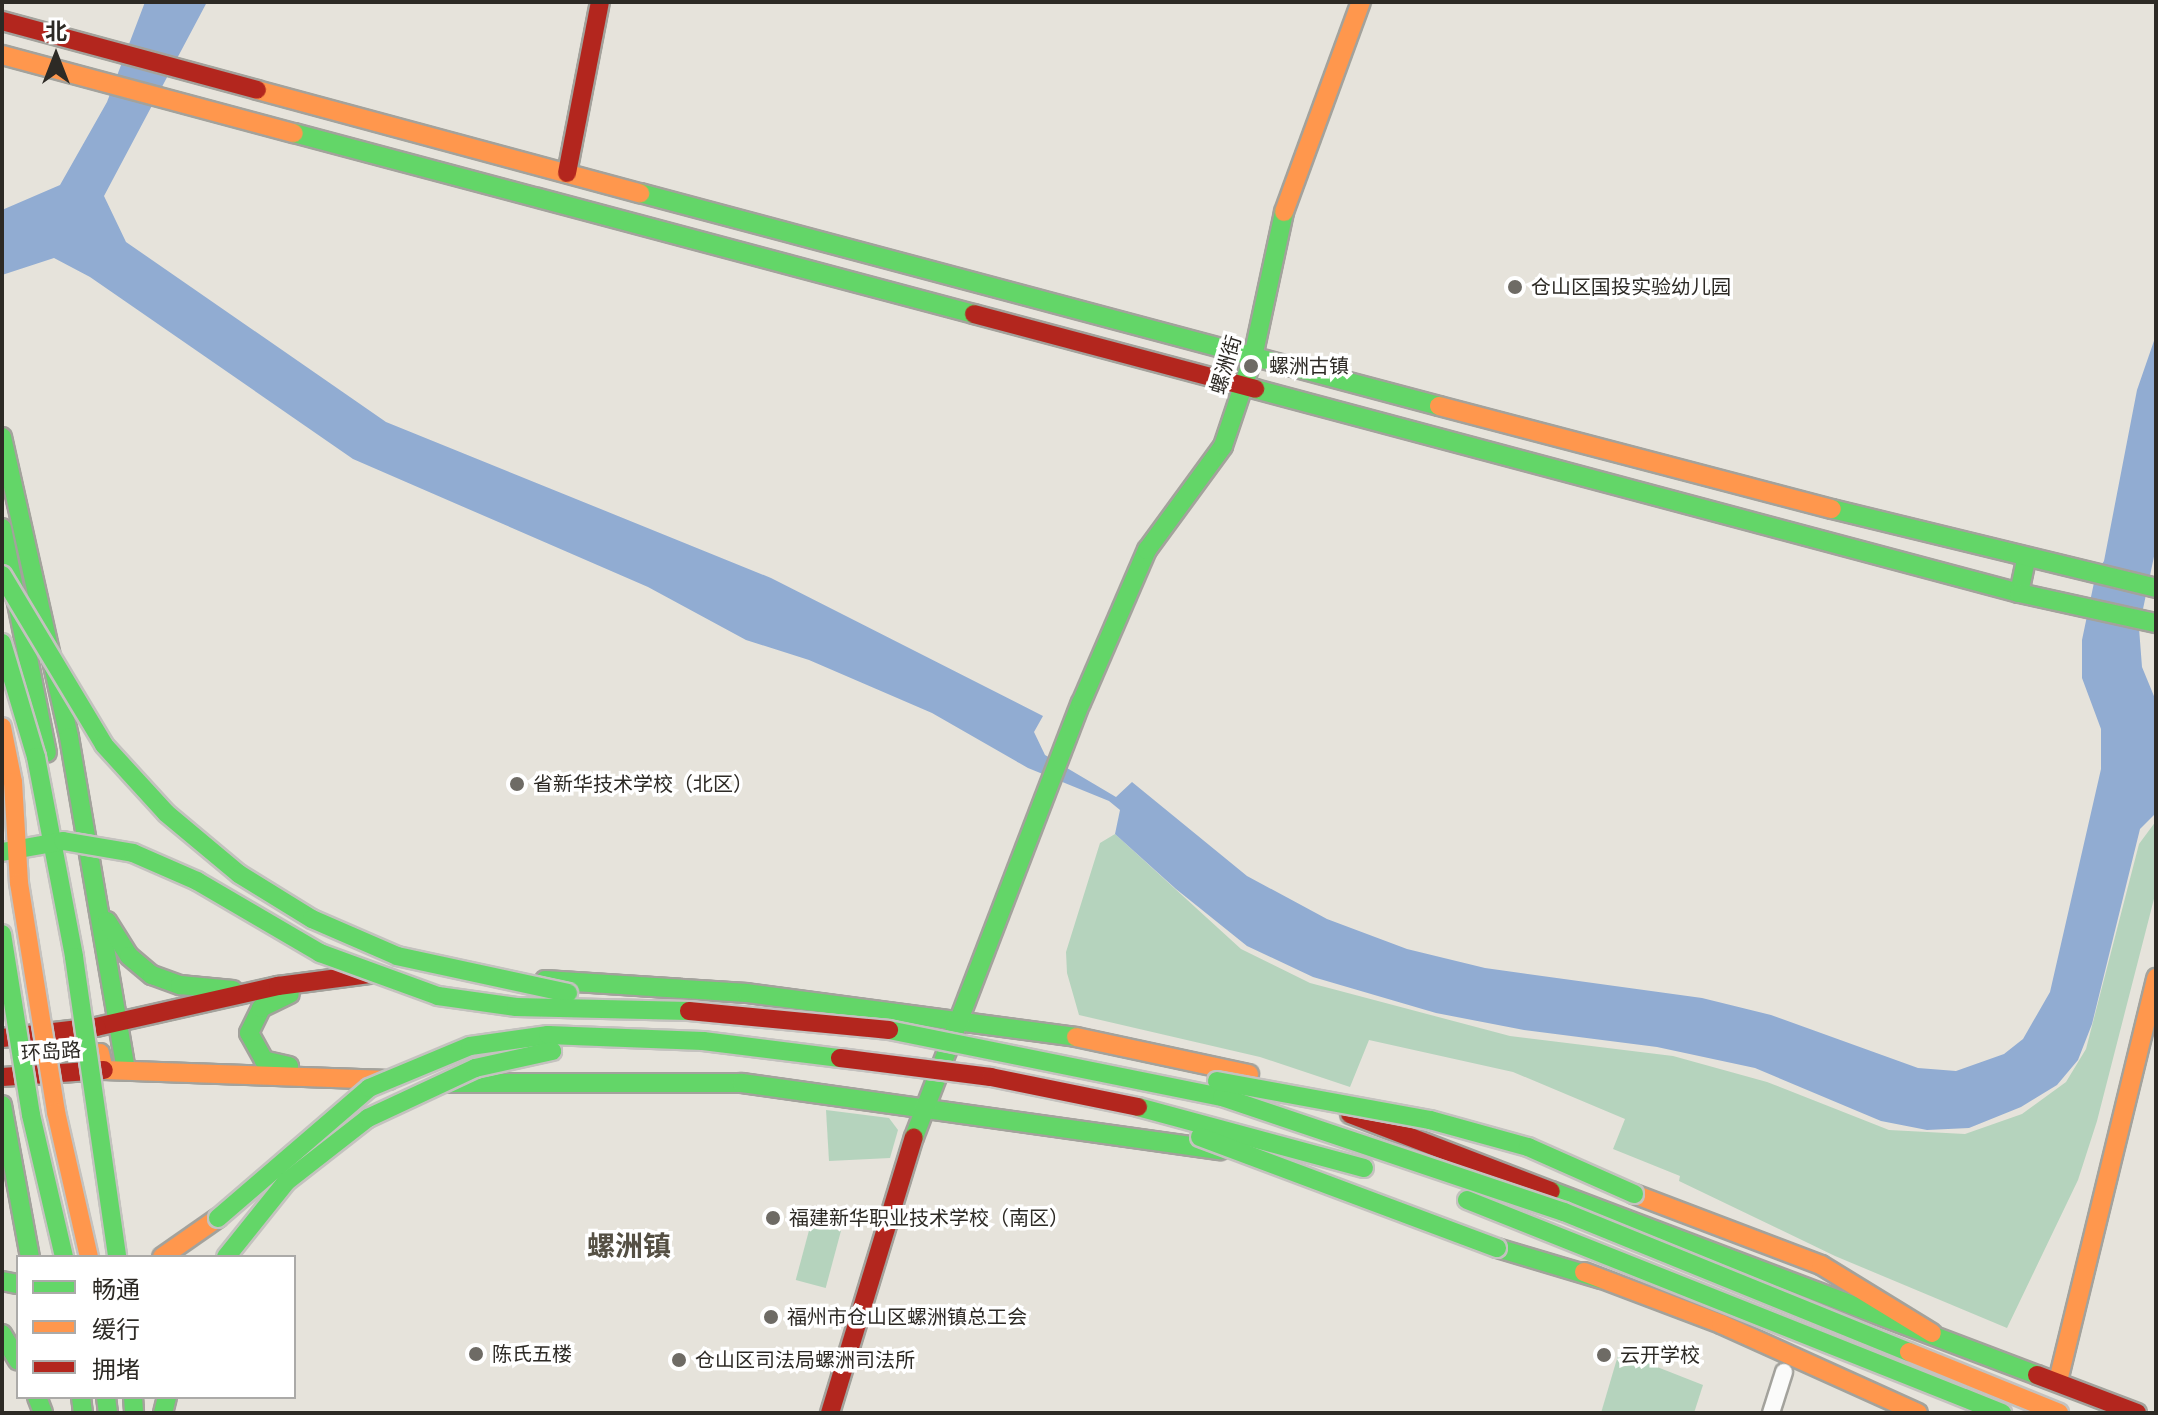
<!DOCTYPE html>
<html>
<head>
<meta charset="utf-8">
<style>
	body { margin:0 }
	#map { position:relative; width:2158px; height:1415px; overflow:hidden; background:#e6e3db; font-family:"Fira Sans Condensed","Noto Sans SC",sans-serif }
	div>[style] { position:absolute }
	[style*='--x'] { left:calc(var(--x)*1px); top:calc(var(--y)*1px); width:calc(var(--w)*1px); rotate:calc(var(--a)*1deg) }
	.green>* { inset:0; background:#b5d3bd; transform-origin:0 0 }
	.water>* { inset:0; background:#91acd2 }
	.roads { filter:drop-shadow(2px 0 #a3a29c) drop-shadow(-2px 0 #a3a29c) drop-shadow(0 2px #a3a29c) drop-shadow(0 -2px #a3a29c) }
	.street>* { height:16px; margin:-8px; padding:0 8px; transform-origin:8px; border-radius:8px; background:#fbfbfa }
	.fast>* { height:18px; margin:-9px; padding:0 9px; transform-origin:9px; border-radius:9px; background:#63d668 }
	.slow>* { height:18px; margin:-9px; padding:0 9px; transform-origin:9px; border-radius:9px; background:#ff974d }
	.jam>* { height:18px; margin:-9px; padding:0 9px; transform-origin:9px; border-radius:9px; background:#b3261e }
	.bridges { filter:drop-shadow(2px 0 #c4c2bf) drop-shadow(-2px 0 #c4c2bf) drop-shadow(0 2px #c4c2bf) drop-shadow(0 -2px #c4c2bf) }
	.fast-bridge>* { height:18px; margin:-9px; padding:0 9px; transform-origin:9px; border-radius:9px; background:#63d668 }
	.slow-bridge>* { height:18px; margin:-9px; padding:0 9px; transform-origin:9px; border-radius:9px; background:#ff974d }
	.jam-bridge>* { height:18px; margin:-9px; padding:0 9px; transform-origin:9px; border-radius:9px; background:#b3261e }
	.dots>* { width:22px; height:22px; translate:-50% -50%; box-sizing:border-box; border:4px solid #fff; border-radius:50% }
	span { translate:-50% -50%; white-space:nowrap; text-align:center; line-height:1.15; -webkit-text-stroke:7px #fff; paint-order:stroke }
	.poi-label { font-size:20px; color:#2d2a25 }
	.left { translate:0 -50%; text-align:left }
	.street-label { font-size:20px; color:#2d2a25 }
	.district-label { font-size:28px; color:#555044; font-weight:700 }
	.frame { position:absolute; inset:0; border:4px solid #2d2a25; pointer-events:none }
	.legend { position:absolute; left:16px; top:1255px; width:280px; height:144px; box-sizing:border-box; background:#fff; border:2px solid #abaaa8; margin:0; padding:10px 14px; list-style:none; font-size:24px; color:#2d2a25 }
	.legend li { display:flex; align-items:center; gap:16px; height:40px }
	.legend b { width:40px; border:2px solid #abaaa8 }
	.north { position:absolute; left:16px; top:16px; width:80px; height:80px; -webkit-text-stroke:6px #fff; paint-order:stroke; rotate:0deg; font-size:22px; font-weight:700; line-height:32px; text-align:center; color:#2d2a25 }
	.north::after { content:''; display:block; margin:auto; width:28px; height:36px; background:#2d2a25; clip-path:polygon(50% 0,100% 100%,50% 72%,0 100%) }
</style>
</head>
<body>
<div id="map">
	<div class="green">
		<i style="clip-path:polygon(2156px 821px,2156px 891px,2097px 1121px,2078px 1180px,2007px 1328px,1835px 1256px,1679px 1181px,1680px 1176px,1613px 1149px,1625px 1119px,1513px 1072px,1369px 1040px,1350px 1087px,1260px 1057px,1079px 1015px,1067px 973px,1066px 952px,1100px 843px,1115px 834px,1241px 949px,1310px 983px,1510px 1036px,1673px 1056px,1767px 1082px,1889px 1130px,1965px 1134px,2022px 1114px,2066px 1082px,2086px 1049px,2139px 844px)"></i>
		<i style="clip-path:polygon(826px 1110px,889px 1118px,898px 1130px,890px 1158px,829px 1161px)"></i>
		<i style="left:811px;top:1223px;width:31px;height:59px;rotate:15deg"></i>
		<i style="clip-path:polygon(1619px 1352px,1703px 1385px,1694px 1413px,1601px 1413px)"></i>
	</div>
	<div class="water">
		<i style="clip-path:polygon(145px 2px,207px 2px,104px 196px,126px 242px,386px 422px,771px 578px,1043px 716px,1034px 732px,1045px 755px,1116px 797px,1132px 782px,1247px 876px,1327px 919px,1407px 949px,1485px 968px,1702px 998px,1771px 1015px,1918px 1068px,1956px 1071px,2004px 1054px,2023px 1039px,2050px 992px,2101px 769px,2101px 729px,2082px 678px,2082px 640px,2096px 573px,2104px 561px,2137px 390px,2156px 335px,2156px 547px,2139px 628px,2142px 667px,2156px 701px,2156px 813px,2140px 829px,2092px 1024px,2078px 1060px,2057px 1085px,2021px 1107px,1969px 1128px,1927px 1130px,1881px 1121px,1755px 1068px,1657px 1047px,1524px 1030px,1436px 1013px,1313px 977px,1247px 946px,1176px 889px,1115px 834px,1120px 810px,1109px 801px,1028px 768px,932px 713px,809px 660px,746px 640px,648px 587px,353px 459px,90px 277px,54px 258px,2px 275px,2px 210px,60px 185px,107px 102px)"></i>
	</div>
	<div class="roads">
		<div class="street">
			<i style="--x:1771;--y:1413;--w:43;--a:-72.4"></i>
		</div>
		<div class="fast">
			<i style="--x:294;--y:133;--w:704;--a:14.91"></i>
			<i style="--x:640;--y:193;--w:827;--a:14.93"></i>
			<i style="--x:1255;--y:389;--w:791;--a:14.95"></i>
			<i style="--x:2019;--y:593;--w:34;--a:-78"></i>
			<i style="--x:2;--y:437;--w:307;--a:77.4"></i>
			<i style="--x:69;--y:737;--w:337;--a:80.3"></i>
			<i style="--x:1832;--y:509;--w:333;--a:13.7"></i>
			<i style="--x:2;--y:528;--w:229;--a:78.7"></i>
			<i style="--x:2019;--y:593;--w:140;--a:12.4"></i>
			<i style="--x:107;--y:921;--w:41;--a:57.8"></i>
			<i style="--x:129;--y:956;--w:30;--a:40"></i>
			<i style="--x:152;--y:975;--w:30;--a:20"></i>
			<i style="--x:180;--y:985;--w:53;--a:5.4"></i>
			<i style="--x:545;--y:980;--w:202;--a:3.7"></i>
			<i style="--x:747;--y:993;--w:332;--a:7.6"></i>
			<i style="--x:289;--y:1066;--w:26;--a:-167"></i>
			<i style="--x:264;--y:1060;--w:31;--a:-119"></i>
			<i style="--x:249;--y:1033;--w:28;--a:-64"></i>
			<i style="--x:261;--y:1008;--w:32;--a:-26"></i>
			<i style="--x:445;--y:1083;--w:297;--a:0"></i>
			<i style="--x:742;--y:1083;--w:483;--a:8"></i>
			<i style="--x:2;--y:1105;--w:155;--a:79.6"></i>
			<i style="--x:914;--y:1137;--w:465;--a:-69"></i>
			<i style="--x:1081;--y:703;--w:167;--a:-66.7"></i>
			<i style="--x:1147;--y:550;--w:129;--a:-53.8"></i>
			<i style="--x:1223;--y:446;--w:94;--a:-71.4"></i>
			<i style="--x:1253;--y:357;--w:148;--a:-77.9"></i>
			<i style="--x:1551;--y:1191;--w:520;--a:20.74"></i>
			<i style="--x:1497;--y:1248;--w:109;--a:16.6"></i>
			<i style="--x:2;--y:1281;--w:16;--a:11"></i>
			<i style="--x:2;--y:1334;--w:31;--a:59"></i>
			<i style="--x:37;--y:1397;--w:17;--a:69"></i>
			<i style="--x:81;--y:1397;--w:16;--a:83"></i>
			<i style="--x:106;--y:1397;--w:16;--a:83"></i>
			<i style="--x:133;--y:1397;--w:16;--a:86"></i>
			<i style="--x:163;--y:1413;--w:16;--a:-76"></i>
		</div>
		<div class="slow">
			<i style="--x:2;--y:55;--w:302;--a:15"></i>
			<i style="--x:257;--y:90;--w:397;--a:15.1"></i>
			<i style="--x:1284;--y:212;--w:224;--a:-69.9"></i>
			<i style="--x:1439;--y:406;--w:406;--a:14.7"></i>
			<i style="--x:1076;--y:1037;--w:177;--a:12.1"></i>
			<i style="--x:100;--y:1053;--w:17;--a:77"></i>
			<i style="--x:104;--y:1070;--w:285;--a:2"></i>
			<i style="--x:1634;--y:1194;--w:200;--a:20.8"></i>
			<i style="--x:1821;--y:1265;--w:130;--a:31.5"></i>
			<i style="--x:162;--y:1257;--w:68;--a:-34.9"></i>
			<i style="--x:1584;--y:1272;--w:147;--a:20.8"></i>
			<i style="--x:1721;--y:1324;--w:216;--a:24.3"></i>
			<i style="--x:2058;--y:1381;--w:415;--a:-76.3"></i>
		</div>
		<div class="jam">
			<i style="--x:2;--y:21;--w:264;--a:15.1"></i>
			<i style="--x:567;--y:173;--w:174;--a:-79.1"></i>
			<i style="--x:974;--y:314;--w:291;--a:14.9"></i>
			<i style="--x:96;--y:1027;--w:187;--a:-12.7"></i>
			<i style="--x:278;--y:986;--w:92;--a:-7.5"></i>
			<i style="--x:2;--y:1038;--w:95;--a:-6.7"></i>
			<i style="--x:2;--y:1077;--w:102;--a:-3.9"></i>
			<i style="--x:1350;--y:1114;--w:215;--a:21"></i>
			<i style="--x:2037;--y:1375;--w:107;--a:20.8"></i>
			<i style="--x:830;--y:1413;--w:288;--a:-73.1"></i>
		</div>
	</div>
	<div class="bridges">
		<div class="fast-bridge">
			<i style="--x:2;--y:575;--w:198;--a:59"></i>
			<i style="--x:104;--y:745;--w:92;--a:47.6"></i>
			<i style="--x:166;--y:813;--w:95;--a:39.9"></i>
			<i style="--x:239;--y:874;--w:86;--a:31.7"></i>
			<i style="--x:312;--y:919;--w:93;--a:23.5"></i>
			<i style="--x:397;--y:956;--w:175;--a:12.2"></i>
			<i style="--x:2;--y:643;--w:119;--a:73.4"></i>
			<i style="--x:36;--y:757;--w:204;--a:79.2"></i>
			<i style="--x:74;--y:957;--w:303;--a:81.8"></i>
			<i style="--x:2;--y:852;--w:62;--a:-10.2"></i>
			<i style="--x:63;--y:841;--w:71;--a:9.7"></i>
			<i style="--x:133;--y:853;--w:70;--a:23.6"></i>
			<i style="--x:197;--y:881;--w:143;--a:30.3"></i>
			<i style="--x:320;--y:953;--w:126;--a:20"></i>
			<i style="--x:438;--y:996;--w:79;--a:8"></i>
			<i style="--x:516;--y:1007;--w:173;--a:1.3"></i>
			<i style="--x:2;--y:934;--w:183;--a:80.9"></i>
			<i style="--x:31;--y:1115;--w:146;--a:76.9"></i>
			<i style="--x:889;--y:1030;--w:340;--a:11.4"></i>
			<i style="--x:1222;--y:1097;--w:361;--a:18.6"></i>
			<i style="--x:1564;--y:1212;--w:372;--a:22.1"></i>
			<i style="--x:1217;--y:1081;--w:217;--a:10.4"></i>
			<i style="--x:1430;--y:1120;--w:102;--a:15.4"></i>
			<i style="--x:1528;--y:1147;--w:116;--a:23.9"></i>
			<i style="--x:1138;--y:1107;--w:234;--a:15.1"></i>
			<i style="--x:1200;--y:1137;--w:317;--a:20.5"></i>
			<i style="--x:1467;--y:1200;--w:576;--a:21.71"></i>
			<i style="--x:218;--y:1218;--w:199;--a:-40.7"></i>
			<i style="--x:369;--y:1088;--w:109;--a:-22.6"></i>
			<i style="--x:470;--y:1046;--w:79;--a:-8"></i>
			<i style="--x:548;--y:1035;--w:155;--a:2.2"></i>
			<i style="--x:703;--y:1041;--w:138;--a:7.1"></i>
			<i style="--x:226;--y:1257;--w:96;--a:-51.3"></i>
			<i style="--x:286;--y:1182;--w:104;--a:-38"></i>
			<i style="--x:368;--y:1118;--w:118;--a:-25"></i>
			<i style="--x:475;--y:1068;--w:79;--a:-12.4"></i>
		</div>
		<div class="slow-bridge">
			<i style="--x:2;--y:727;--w:56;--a:78.7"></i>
			<i style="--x:13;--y:782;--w:101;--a:86.6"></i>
			<i style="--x:19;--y:883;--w:232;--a:80.8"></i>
			<i style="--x:56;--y:1112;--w:149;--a:77.2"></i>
			<i style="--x:1909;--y:1352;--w:162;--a:22.1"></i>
		</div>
		<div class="jam-bridge">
			<i style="--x:689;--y:1011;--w:201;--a:5.4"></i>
			<i style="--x:840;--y:1058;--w:152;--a:7.2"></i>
			<i style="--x:991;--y:1077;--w:150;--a:11.5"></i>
		</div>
	</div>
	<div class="dots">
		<i style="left:1515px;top:287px;background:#6e6b65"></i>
		<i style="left:1251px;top:366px;background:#6e6b65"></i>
		<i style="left:517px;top:784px;background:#6e6b65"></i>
		<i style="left:773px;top:1218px;background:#6e6b65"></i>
		<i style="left:771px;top:1317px;background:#6e6b65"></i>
		<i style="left:476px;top:1354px;background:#6e6b65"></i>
		<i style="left:1604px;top:1355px;background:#6e6b65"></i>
		<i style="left:679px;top:1360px;background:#6e6b65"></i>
	</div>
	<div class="poi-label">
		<span class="left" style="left:1531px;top:287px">仓山区国投实验幼儿园</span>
		<span class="left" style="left:1269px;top:366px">螺洲古镇</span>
		<span class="left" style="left:533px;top:784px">省新华技术学校（北区）</span>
		<span class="left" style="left:789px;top:1218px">福建新华职业技术学校（南区）</span>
		<span class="left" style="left:787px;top:1317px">福州市仓山区螺洲镇总工会</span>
		<span class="left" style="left:492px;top:1354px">陈氏五楼</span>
		<span class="left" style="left:1620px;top:1355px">云开学校</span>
		<span class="left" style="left:695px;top:1360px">仓山区司法局螺洲司法所</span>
	</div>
	<div class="street-label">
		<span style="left:1226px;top:365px;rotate:-73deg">螺洲街</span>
		<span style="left:51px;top:1052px;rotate:-4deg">环岛路</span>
	</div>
	<div class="district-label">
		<span style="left:629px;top:1247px">螺洲镇</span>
	</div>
	<div class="frame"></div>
	<ul class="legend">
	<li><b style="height:10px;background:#63d668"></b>畅通</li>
	<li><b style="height:10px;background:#ff974d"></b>缓行</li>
	<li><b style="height:10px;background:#b3261e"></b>拥堵</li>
	</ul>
	<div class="north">北</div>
</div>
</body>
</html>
